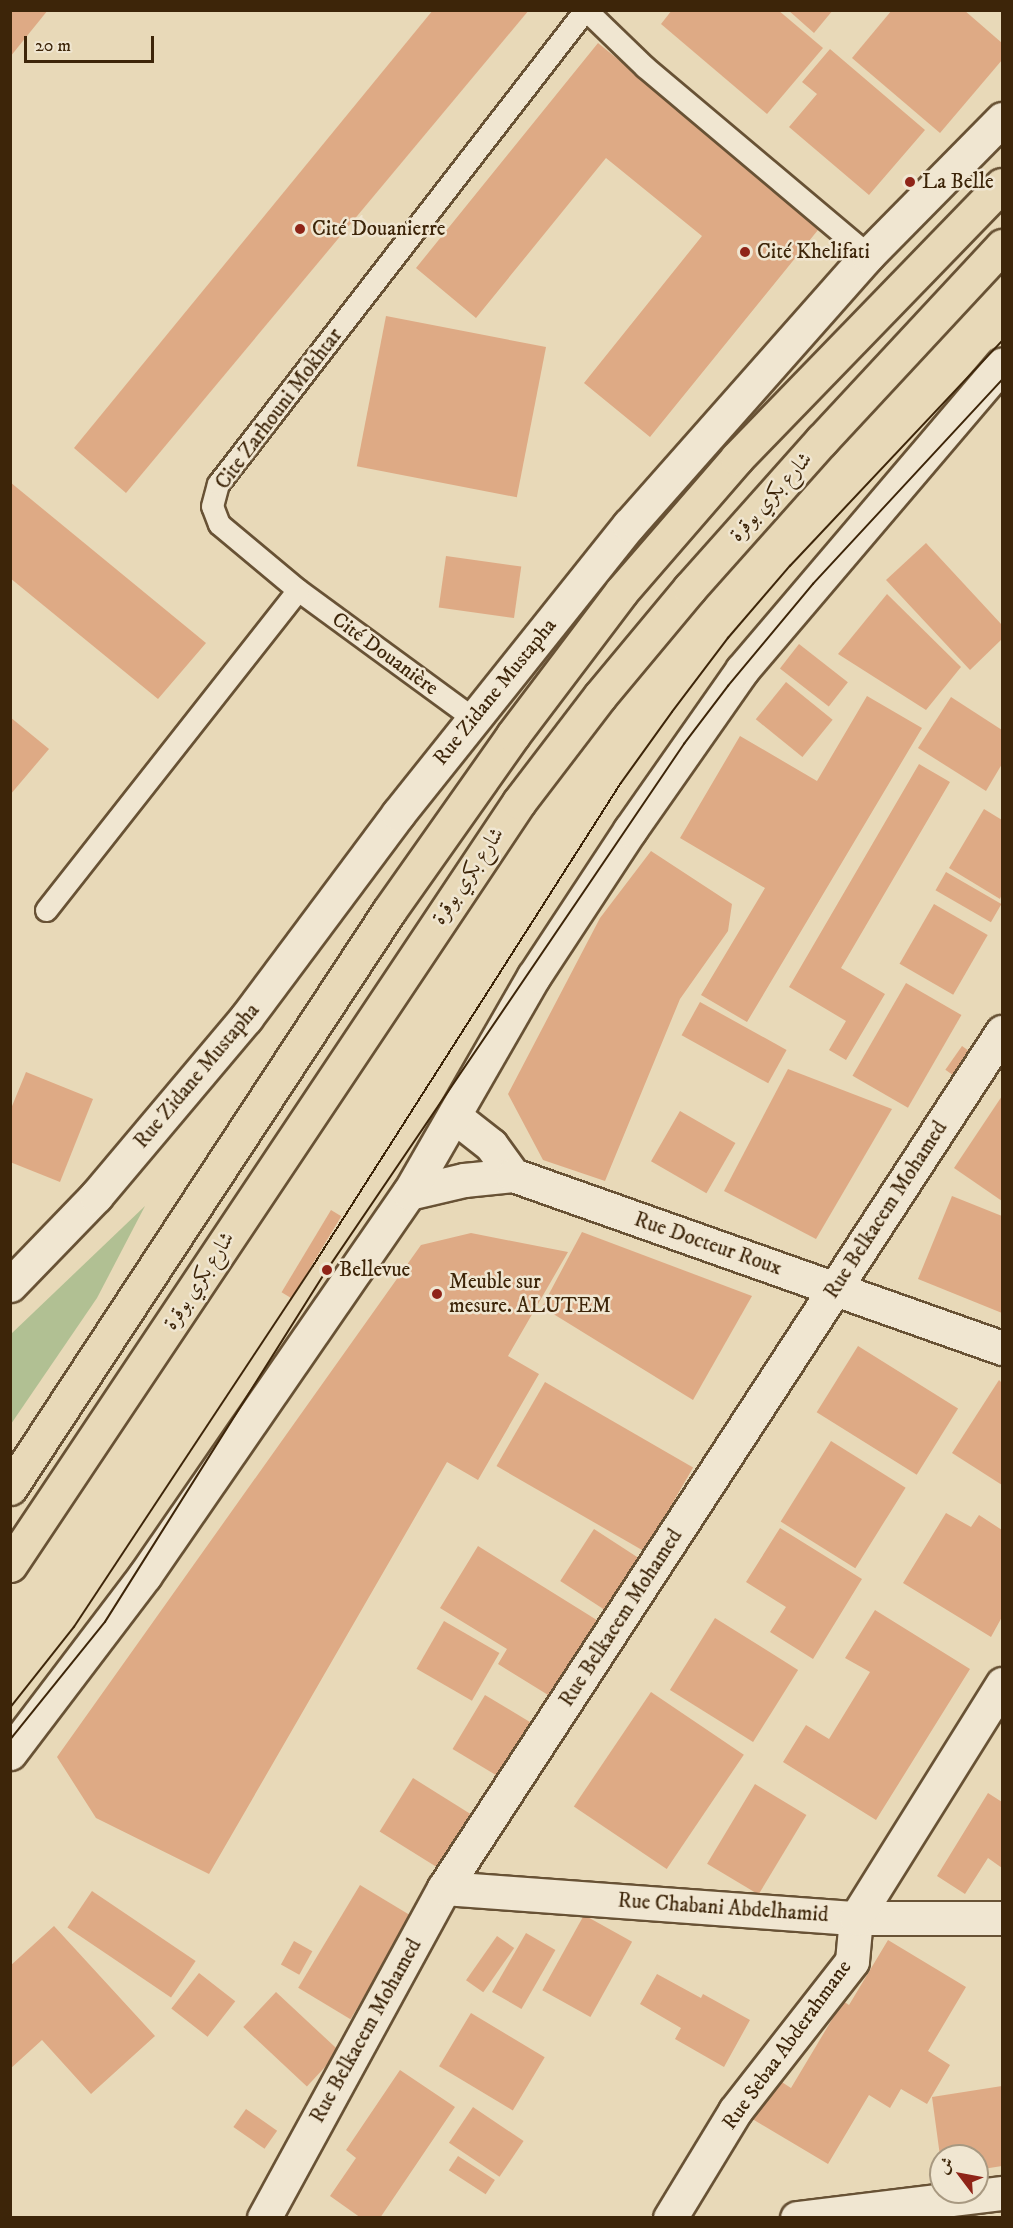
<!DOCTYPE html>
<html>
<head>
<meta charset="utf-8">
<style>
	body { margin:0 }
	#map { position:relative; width:1013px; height:2228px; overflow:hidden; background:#e8d9b8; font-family:"IM FELL DW Pica",Amiri,serif }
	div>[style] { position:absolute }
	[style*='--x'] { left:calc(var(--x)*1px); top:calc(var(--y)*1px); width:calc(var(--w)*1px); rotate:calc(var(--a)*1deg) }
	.green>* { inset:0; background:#b1c093 }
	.building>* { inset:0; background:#deaa85; transform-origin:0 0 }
	.roads { filter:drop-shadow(2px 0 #685235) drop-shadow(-2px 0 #685235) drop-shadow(0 2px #685235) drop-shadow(0 -2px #685235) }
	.lane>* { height:21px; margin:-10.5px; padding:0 10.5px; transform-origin:10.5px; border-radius:10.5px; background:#f0e6d1 }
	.street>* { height:33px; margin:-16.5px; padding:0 16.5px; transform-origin:16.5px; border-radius:16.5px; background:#f0e6d1 }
	.secondary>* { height:33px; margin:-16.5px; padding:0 16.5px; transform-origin:16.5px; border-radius:16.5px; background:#f0e6d1 }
	.highway>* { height:33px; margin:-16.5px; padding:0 16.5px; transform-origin:16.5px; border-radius:16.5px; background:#e8d9b8 }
	.tram>* { height:1.5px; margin:-0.75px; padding:0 0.75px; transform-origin:0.75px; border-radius:0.75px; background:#3d2509 }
	.dots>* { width:16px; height:16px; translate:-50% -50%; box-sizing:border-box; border:3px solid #f0e6d1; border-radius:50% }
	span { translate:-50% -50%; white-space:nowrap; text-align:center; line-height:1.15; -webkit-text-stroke:5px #f0e6d1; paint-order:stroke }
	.poi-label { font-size:21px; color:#3d2509 }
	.left { translate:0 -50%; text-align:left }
	.street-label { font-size:21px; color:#3d2509 }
	.frame { position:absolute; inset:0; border:12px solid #3d2509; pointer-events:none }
	.north { position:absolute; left:929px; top:2144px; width:60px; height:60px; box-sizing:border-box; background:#f0e6d1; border:2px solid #a89981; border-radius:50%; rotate:302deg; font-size:16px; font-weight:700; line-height:24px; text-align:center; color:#3d2509 }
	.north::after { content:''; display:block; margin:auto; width:21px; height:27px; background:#8f2418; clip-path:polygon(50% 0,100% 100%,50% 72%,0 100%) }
	.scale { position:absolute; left:24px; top:36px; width:130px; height:27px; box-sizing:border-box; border:3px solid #3d2509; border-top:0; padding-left:8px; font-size:18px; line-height:21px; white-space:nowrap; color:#3d2509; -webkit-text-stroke:4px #f0e6d1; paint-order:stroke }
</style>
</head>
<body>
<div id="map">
	<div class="green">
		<i style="clip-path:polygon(145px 1206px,97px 1298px,11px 1424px,11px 1334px)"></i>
	</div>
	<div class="building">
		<i style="clip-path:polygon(10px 10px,48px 10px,10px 57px)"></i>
		<i style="clip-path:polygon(433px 10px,529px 10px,126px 493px,74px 448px)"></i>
		<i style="clip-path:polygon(672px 10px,778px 10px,823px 48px,767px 114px,661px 24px)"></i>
		<i style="clip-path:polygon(788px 10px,833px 10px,814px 33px)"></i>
		<i style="clip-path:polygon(892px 10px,964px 10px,1002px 43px,1002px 60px,940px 133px,852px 58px)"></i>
		<i style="clip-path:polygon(598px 43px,822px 225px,650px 437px,584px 383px,702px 236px,606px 158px,476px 318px,416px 268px)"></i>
		<i style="clip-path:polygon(830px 49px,925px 130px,869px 195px,789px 127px,817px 94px,802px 82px)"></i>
		<i style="left:386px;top:316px;width:163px;height:153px;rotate:11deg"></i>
		<i style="clip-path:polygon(10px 482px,206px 643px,158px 699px,10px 578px)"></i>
		<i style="clip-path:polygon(926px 543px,1002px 625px,1002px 639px,970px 670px,886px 580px)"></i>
		<i style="left:446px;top:556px;width:76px;height:52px;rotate:8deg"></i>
		<i style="clip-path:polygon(887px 594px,961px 667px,926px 710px,838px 654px)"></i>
		<i style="left:799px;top:644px;width:62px;height:31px;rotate:38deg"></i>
		<i style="left:786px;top:682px;width:60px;height:48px;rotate:39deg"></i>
		<i style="clip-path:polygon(867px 696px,922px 728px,747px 1022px,701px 995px,765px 888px,680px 838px,740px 736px,817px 781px)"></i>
		<i style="clip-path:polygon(951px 697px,1002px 730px,1002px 764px,986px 791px,918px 748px)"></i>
		<i style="clip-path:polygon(10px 717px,49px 749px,10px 795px)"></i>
		<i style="clip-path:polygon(919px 764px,950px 782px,841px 968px,885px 994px,846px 1060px,829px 1050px,846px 1021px,789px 987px)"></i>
		<i style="clip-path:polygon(984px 809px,1002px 820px,1002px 894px,1000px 899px,949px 868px)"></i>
		<i style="clip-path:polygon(651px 851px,732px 904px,728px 931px,680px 999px,605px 1181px,543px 1160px,508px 1094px,600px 918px)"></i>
		<i style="left:946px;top:872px;width:64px;height:21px;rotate:30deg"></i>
		<i style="left:934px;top:904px;width:62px;height:69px;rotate:30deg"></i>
		<i style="left:906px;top:983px;width:64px;height:107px;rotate:30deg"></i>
		<i style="left:700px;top:1002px;width:99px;height:38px;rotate:29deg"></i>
		<i style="left:962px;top:1046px;width:12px;height:29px;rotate:35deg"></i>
		<i style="clip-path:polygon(788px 1069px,892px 1109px,816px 1239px,724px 1191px)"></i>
		<i style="clip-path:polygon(26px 1072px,93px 1099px,60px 1182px,10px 1162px,10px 1111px)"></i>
		<i style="clip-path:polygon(1002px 1096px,1002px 1201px,954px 1168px)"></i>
		<i style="left:680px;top:1111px;width:64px;height:58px;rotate:30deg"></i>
		<i style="clip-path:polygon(952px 1196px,1002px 1216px,1002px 1313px,918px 1279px)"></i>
		<i style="left:331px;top:1210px;width:12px;height:96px;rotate:31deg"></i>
		<i style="clip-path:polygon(582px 1232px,752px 1296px,693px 1400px,542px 1307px)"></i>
		<i style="clip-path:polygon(471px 1233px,568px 1252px,508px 1356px,539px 1374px,478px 1480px,447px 1462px,209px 1874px,96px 1818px,57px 1757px,421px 1245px)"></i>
		<i style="left:858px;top:1346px;width:118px;height:78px;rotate:32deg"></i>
		<i style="clip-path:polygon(999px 1380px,1002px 1383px,1002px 1485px,952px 1453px)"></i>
		<i style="left:545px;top:1382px;width:171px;height:97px;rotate:30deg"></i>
		<i style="left:831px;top:1441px;width:88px;height:95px;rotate:32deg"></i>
		<i style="clip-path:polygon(946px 1513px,971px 1527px,979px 1515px,1002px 1530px,1002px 1617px,991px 1637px,903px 1583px)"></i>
		<i style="clip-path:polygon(780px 1528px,862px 1579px,813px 1659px,770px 1632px,786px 1607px,746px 1582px)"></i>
		<i style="left:594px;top:1529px;width:67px;height:62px;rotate:33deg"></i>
		<i style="clip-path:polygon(478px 1546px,600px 1622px,553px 1698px,498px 1664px,507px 1649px,440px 1608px)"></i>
		<i style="clip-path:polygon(875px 1610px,970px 1669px,876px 1820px,783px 1762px,806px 1725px,829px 1739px,870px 1672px,845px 1658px)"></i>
		<i style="left:715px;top:1618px;width:98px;height:85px;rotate:32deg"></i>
		<i style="left:444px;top:1621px;width:64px;height:55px;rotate:30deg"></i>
		<i style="left:651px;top:1692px;width:112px;height:138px;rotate:34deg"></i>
		<i style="left:485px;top:1695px;width:62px;height:63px;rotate:31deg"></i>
		<i style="left:413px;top:1778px;width:81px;height:63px;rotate:32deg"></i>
		<i style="left:755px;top:1784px;width:60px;height:93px;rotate:31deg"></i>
		<i style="clip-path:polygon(988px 1793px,1002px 1802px,1002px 1868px,988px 1858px,965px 1894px,937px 1876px)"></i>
		<i style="left:360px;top:1885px;width:61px;height:120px;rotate:31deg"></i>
		<i style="left:92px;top:1891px;width:125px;height:44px;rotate:34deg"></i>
		<i style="left:584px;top:1915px;width:55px;height:86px;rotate:29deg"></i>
		<i style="clip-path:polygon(54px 1926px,155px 2036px,91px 2094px,42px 2040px,10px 2069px,10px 1966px)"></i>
		<i style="left:526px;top:1933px;width:34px;height:68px;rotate:30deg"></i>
		<i style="left:497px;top:1936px;width:21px;height:54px;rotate:35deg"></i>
		<i style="clip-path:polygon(888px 1940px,966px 1987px,928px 2051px,950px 2065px,927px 2104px,901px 2089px,890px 2108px,869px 2095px,828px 2164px,749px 2117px,774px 2077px,791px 2088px,843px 2001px,849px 2005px)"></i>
		<i style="left:294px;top:1941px;width:21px;height:27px;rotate:29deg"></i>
		<i style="left:199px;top:1973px;width:46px;height:45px;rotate:38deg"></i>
		<i style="clip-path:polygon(657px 1974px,701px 1998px,703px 1994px,750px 2020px,724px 2067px,675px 2039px,681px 2028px,640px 2004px)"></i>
		<i style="left:276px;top:1992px;width:87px;height:48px;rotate:43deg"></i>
		<i style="left:471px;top:2013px;width:86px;height:62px;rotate:31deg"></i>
		<i style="clip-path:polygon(400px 2070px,455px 2107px,380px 2218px,361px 2218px,330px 2196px,356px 2158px,346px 2150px)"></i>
		<i style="clip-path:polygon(1002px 2086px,1002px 2166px,977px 2170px,977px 2156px,940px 2156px,932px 2097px)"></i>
		<i style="left:473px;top:2107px;width:61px;height:43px;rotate:34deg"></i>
		<i style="left:246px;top:2109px;width:38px;height:22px;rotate:35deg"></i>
		<i style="left:458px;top:2156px;width:44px;height:17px;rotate:33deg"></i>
	</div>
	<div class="roads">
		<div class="lane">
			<i style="--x:586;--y:10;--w:82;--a:44"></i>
			<i style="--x:645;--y:67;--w:292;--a:40.1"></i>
			<i style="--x:298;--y:590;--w:217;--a:36.2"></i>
			<i style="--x:46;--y:910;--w:407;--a:-51.8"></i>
			<i style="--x:298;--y:590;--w:103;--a:-140.1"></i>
			<i style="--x:219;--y:524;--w:19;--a:-111"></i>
			<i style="--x:212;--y:506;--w:23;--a:-75"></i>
			<i style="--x:218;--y:484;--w:599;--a:-52.25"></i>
		</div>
		<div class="street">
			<i style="--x:454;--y:1116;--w:47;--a:38.1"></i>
			<i style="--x:491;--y:1145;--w:37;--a:54"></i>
			<i style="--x:409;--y:1193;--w:57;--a:-13.3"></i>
			<i style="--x:464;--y:1180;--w:49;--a:-5.8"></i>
			<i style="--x:513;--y:1175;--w:519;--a:19.48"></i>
			<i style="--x:444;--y:1888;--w:413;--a:4.2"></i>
			<i style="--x:856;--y:1918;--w:146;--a:0"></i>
			<i style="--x:264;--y:2218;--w:376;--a:-61.4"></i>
			<i style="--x:444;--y:1888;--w:1022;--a:-56.9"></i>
			<i style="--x:670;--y:2218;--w:125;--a:-58.7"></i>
			<i style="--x:735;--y:2111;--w:190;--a:-52"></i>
			<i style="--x:852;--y:1961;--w:43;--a:-84.7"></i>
			<i style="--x:856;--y:1918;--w:276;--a:-58"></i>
			<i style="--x:797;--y:2218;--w:207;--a:-7"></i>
		</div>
		<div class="secondary">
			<i style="--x:10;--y:1285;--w:124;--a:-46"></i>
			<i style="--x:96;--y:1196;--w:233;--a:-49.9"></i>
			<i style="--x:246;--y:1018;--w:254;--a:-53.3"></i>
			<i style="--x:398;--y:814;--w:370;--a:-51.4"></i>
			<i style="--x:629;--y:525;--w:361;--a:-48.5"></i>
			<i style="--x:868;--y:255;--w:191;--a:-45.4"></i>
			<i style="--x:10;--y:1753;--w:223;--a:-52.8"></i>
			<i style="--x:145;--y:1575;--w:464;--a:-55.4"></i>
			<i style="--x:409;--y:1193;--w:250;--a:-60.1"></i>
			<i style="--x:534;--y:976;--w:175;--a:-56.7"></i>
			<i style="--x:630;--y:830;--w:195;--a:-55"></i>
			<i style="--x:742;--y:670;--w:401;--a:-49.6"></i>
		</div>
		<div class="highway">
			<i style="--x:10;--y:1488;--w:690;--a:-56.7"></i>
			<i style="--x:389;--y:911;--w:215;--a:-54.8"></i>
			<i style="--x:513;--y:735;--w:179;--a:-52.9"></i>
			<i style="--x:621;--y:592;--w:177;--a:-49.1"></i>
			<i style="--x:737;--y:458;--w:380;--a:-45.9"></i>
			<i style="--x:10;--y:1565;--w:917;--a:-56.29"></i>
			<i style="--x:519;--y:802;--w:133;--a:-52.6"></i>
			<i style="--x:600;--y:696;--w:141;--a:-50.2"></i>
			<i style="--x:690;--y:588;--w:198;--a:-48.3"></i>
			<i style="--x:822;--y:440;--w:265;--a:-47.1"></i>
		</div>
	</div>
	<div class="tram">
		<i style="--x:10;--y:1708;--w:103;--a:-51.7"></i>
		<i style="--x:74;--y:1627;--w:433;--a:-56.5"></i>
		<i style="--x:313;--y:1266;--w:573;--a:-57.48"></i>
		<i style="--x:621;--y:783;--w:87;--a:-54.3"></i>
		<i style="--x:672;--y:712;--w:93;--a:-52.9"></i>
		<i style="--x:728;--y:638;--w:95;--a:-49.3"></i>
		<i style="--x:790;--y:566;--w:309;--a:-46.7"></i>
		<i style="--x:10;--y:1740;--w:151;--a:-51.2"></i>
		<i style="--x:105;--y:1622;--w:416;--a:-57.8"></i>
		<i style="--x:327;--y:1270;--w:636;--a:-55.83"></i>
		<i style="--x:684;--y:744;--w:73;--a:-52.8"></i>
		<i style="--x:728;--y:686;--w:133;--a:-50.2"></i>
		<i style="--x:813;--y:584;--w:278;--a:-47.2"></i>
	</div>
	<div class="dots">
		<i style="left:910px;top:182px;background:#8f2418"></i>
		<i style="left:300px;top:229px;background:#8f2418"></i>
		<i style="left:745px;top:252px;background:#8f2418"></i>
		<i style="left:327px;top:1270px;background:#8f2418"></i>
		<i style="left:437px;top:1294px;background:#8f2418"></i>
	</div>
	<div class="poi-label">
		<span class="left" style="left:922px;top:182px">La Belle</span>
		<span class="left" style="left:312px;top:229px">Cité Douanierre</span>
		<span class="left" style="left:757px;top:252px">Cité Khelifati</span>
		<span class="left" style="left:339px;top:1270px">Bellevue</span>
		<span class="left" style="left:449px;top:1294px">Meuble sur<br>mesure. ALUTEM</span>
	</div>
	<div class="street-label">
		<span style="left:279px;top:409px;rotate:-53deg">Cite Zarhouni Mokhtar</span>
		<span style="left:771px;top:497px;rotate:-48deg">شارع بكري بوقرة</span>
		<span style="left:385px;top:654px;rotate:36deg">Cité Douanière</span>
		<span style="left:495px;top:692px;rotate:-51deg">Rue Zidane Mustapha</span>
		<span style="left:468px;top:876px;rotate:-56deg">شارع بكري بوقرة</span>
		<span style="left:197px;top:1076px;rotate:-50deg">Rue Zidane Mustapha</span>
		<span style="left:886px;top:1210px;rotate:-57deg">Rue Belkacem Mohamed</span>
		<span style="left:708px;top:1244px;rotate:19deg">Rue Docteur Roux</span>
		<span style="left:199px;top:1281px;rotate:-57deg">شارع بكري بوقرة</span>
		<span style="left:621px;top:1618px;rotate:-57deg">Rue Belkacem Mohamed</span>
		<span style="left:723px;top:1908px;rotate:4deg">Rue Chabani Abdelhamid</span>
		<span style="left:366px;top:2031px;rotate:-61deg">Rue Belkacem Mohamed</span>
		<span style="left:787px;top:2045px;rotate:-54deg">Rue Sebaa Abderahmane</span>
	</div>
	<div class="frame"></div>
	<div class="north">ش</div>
	<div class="scale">20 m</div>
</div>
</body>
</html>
